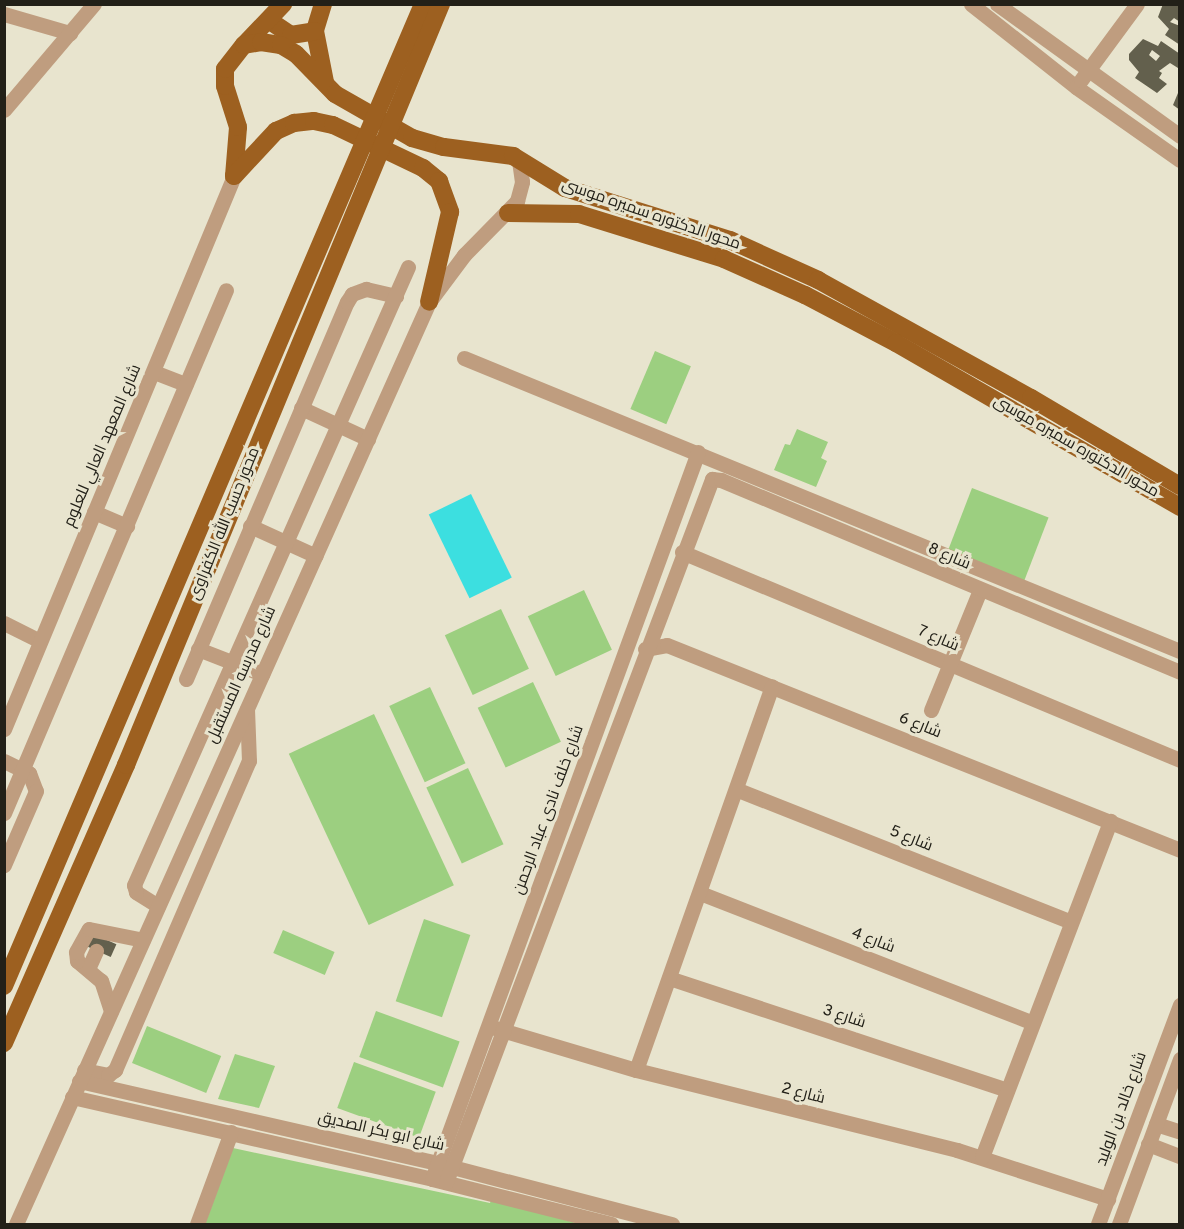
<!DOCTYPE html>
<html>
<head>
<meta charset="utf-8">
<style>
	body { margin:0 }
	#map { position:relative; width:1184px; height:1229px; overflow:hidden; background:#e8e4ce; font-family:Overpass,Cairo,sans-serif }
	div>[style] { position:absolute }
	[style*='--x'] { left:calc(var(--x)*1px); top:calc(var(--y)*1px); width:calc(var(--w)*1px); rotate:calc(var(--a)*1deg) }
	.green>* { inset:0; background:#9ccf80; transform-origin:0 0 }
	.water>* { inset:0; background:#3cdfe0; transform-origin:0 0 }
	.building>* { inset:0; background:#63604d; transform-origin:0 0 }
	.minor>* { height:15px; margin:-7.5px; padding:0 7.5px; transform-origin:7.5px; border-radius:7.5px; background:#bf9d7f }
	.major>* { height:18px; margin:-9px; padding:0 9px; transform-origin:9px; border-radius:9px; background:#9d6020 }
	span { translate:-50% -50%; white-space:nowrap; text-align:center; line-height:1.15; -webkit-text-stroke:6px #e8e4ce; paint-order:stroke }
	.street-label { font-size:16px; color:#222018 }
	.frame { position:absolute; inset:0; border:6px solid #222018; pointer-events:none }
</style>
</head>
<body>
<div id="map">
	<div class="green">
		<i style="left:655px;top:351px;width:39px;height:63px;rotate:23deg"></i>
		<i style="clip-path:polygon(797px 429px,828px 442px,821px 458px,827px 461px,816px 487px,774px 470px,785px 444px,790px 445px)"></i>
		<i style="left:972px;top:488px;width:82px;height:70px;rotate:21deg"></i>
		<i style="left:584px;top:590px;width:66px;height:62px;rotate:65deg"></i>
		<i style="left:501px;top:609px;width:66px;height:62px;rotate:65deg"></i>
		<i style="left:533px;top:682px;width:66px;height:61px;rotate:65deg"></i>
		<i style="left:430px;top:687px;width:84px;height:45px;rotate:65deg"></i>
		<i style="left:374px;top:714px;width:189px;height:94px;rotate:65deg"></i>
		<i style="left:468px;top:768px;width:84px;height:46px;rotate:65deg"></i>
		<i style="left:424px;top:919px;width:49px;height:87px;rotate:19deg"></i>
		<i style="left:283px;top:930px;width:56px;height:25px;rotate:23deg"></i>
		<i style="left:376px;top:1011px;width:89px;height:49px;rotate:20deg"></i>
		<i style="left:147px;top:1026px;width:80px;height:40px;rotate:22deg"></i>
		<i style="clip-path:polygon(235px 1054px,275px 1066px,259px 1108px,218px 1099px)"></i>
		<i style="left:354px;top:1062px;width:87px;height:49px;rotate:20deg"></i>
		<i style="clip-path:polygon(233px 1148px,490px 1203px,491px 1200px,580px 1224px,205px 1224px)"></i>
	</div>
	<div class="water">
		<i style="left:471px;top:494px;width:93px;height:47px;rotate:64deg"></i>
	</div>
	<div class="building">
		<i style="clip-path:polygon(1163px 4px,1180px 4px,1180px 22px,1174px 18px,1170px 22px,1180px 26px,1180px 45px,1165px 35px,1169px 29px,1158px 17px)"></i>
		<i style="clip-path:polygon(evenodd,1143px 39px,1158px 46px,1161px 41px,1180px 54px,1178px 68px,1170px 63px,1159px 71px,1162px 73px,1159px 78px,1167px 84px,1157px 93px,1135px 78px,1139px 72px,1129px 60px,1129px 54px,1143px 39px,1152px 50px,1160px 56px,1156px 61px,1149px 55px,1152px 50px)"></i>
		<i style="clip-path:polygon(1178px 93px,1180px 94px,1180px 110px,1173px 105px)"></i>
		<i style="left:89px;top:932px;width:30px;height:14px;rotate:24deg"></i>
	</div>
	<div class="minor">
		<i style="--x:971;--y:4;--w:134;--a:38.3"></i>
		<i style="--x:1076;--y:87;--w:127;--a:35.1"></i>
		<i style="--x:997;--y:4;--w:226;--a:35.8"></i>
		<i style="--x:4;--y:14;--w:69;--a:16.1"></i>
		<i style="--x:1081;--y:80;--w:94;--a:-53.6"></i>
		<i style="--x:4;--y:110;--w:139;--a:-49.7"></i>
		<i style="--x:464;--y:358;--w:774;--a:22.26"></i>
		<i style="--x:154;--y:372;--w:34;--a:21"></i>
		<i style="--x:301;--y:408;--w:74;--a:24.8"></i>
		<i style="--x:94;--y:512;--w:36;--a:23"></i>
		<i style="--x:250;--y:526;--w:72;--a:24.4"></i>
		<i style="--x:682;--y:552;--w:540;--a:22.67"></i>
		<i style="--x:4;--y:623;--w:40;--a:26.6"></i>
		<i style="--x:198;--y:649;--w:69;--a:21.3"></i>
		<i style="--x:645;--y:649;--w:22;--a:-10"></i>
		<i style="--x:667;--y:645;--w:552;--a:21.78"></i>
		<i style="--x:186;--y:679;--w:410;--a:-66.9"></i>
		<i style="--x:347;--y:302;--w:9;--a:-58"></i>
		<i style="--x:352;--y:294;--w:15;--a:-20"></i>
		<i style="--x:366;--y:289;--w:31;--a:13"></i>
		<i style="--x:931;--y:710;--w:130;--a:-67.8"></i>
		<i style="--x:4;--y:729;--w:599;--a:-67.42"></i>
		<i style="--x:4;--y:761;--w:28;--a:26"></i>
		<i style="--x:29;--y:773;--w:19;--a:69"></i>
		<i style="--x:36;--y:791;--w:81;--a:113.4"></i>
		<i style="--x:738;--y:790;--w:358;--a:21.6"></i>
		<i style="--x:4;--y:813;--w:568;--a:-67"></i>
		<i style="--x:700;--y:893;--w:357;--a:21.3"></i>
		<i style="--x:158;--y:906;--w:26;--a:-148"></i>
		<i style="--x:136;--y:892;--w:7;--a:-106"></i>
		<i style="--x:134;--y:885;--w:676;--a:-66.09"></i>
		<i style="--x:88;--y:969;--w:20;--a:-66"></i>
		<i style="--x:669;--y:978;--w:356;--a:18.3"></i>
		<i style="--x:111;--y:1011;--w:32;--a:-108"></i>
		<i style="--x:101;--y:981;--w:31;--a:-140"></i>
		<i style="--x:77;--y:961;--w:9;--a:-96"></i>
		<i style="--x:76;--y:952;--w:26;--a:-61"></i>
		<i style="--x:89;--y:929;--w:55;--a:11.5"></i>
		<i style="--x:495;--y:1028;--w:147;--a:16.6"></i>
		<i style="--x:636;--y:1070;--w:331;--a:14"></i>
		<i style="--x:957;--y:1150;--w:159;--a:18"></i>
		<i style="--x:84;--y:1070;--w:25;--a:12"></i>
		<i style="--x:108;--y:1075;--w:9;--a:-36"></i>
		<i style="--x:115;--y:1070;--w:337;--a:-66.6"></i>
		<i style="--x:249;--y:761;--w:52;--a:-92.2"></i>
		<i style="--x:636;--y:1070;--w:407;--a:-70.5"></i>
		<i style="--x:79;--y:1081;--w:367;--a:12.9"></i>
		<i style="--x:437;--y:1163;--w:243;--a:14.6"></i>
		<i style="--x:72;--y:1097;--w:369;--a:12.8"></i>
		<i style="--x:432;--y:1179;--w:185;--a:14.1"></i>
		<i style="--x:1156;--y:1124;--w:25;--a:18"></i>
		<i style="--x:1148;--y:1144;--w:34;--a:21"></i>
		<i style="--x:982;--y:1157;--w:360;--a:-69.1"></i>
		<i style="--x:432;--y:1179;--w:774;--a:-69.9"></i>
		<i style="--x:446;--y:1182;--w:752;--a:-69.27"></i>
		<i style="--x:712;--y:479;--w:9;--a:6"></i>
		<i style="--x:721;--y:480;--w:498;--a:22.7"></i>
		<i style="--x:16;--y:1224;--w:1010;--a:-65.87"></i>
		<i style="--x:429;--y:302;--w:59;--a:-53.3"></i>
		<i style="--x:464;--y:255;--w:76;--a:-45.5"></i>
		<i style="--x:517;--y:201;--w:20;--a:-75"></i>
		<i style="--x:522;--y:182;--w:22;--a:-98"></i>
		<i style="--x:197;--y:1224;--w:98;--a:-69.7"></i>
		<i style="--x:1098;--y:1224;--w:234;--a:-69.5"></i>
		<i style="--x:1119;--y:1224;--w:176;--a:-69.7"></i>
	</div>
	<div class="major">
		<i style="--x:323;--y:4;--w:28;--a:107"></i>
		<i style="--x:315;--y:31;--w:52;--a:78.9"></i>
		<i style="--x:270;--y:21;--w:25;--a:34"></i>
		<i style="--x:291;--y:35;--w:24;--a:-9"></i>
		<i style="--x:244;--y:45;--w:57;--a:-46.4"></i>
		<i style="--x:234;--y:176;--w:49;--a:-85.3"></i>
		<i style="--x:238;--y:127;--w:43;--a:-107.6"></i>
		<i style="--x:225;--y:86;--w:17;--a:-90"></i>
		<i style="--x:225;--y:69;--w:31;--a:-52"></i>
		<i style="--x:244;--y:45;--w:17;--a:-10"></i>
		<i style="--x:261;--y:42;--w:20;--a:9"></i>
		<i style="--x:281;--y:45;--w:17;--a:31"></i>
		<i style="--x:296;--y:54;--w:56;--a:45.7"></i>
		<i style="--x:335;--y:94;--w:89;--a:29.7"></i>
		<i style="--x:412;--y:138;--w:33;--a:16"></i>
		<i style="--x:444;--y:147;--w:70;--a:7.4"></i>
		<i style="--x:513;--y:156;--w:61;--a:31.6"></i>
		<i style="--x:565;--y:188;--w:173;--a:17.5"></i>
		<i style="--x:730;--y:240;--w:97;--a:24.4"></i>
		<i style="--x:818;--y:280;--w:244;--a:29"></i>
		<i style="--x:1031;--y:398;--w:173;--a:30.6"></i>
		<i style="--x:234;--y:176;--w:62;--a:-47"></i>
		<i style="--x:276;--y:131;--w:20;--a:-24"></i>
		<i style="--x:294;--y:123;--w:20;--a:-6"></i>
		<i style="--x:314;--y:121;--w:19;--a:12"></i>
		<i style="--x:333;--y:125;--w:100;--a:25.5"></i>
		<i style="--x:423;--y:168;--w:21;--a:39"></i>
		<i style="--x:439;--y:181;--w:33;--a:70"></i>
		<i style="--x:450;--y:212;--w:92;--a:103.1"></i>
		<i style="--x:508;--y:213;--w:71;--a:0.8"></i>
		<i style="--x:579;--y:214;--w:152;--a:17.2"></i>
		<i style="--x:724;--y:259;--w:89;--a:24"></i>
		<i style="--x:805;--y:295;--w:103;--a:27.8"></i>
		<i style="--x:896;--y:343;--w:328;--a:30"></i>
		<i style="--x:4;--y:986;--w:1068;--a:-66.89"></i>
		<i style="--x:4;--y:1043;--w:304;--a:-66.3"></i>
		<i style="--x:126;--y:765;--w:824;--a:-67.51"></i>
	</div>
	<div class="street-label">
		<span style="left:651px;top:215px;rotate:19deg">محور الدكتوره سميره موسى</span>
		<span style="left:103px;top:446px;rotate:-67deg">شارع المعهد العالي للعلوم</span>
		<span style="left:1076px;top:447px;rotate:30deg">محور الدكتوره سميره موسى</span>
		<span style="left:225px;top:524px;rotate:-68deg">محور حسب الله الكفراوى</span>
		<span style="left:949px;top:557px;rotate:23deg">شارع 8</span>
		<span style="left:938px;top:639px;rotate:23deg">شارع 7</span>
		<span style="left:242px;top:675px;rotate:-66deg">شارع مدرسه المستقبل</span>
		<span style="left:920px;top:726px;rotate:22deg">شارع 6</span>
		<span style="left:549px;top:810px;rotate:-70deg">شارع خلف نادى عباد الرحمن</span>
		<span style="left:911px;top:839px;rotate:22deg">شارع 5</span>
		<span style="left:873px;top:941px;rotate:21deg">شارع 4</span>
		<span style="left:844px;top:1017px;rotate:18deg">شارع 3</span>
		<span style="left:803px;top:1094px;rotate:14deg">شارع 2</span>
		<span style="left:1122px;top:1109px;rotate:-70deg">شارع خالد بن الوليد</span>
		<span style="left:381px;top:1132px;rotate:13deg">شارع ابو بكر الصديق</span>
	</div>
	<div class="frame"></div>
</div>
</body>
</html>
